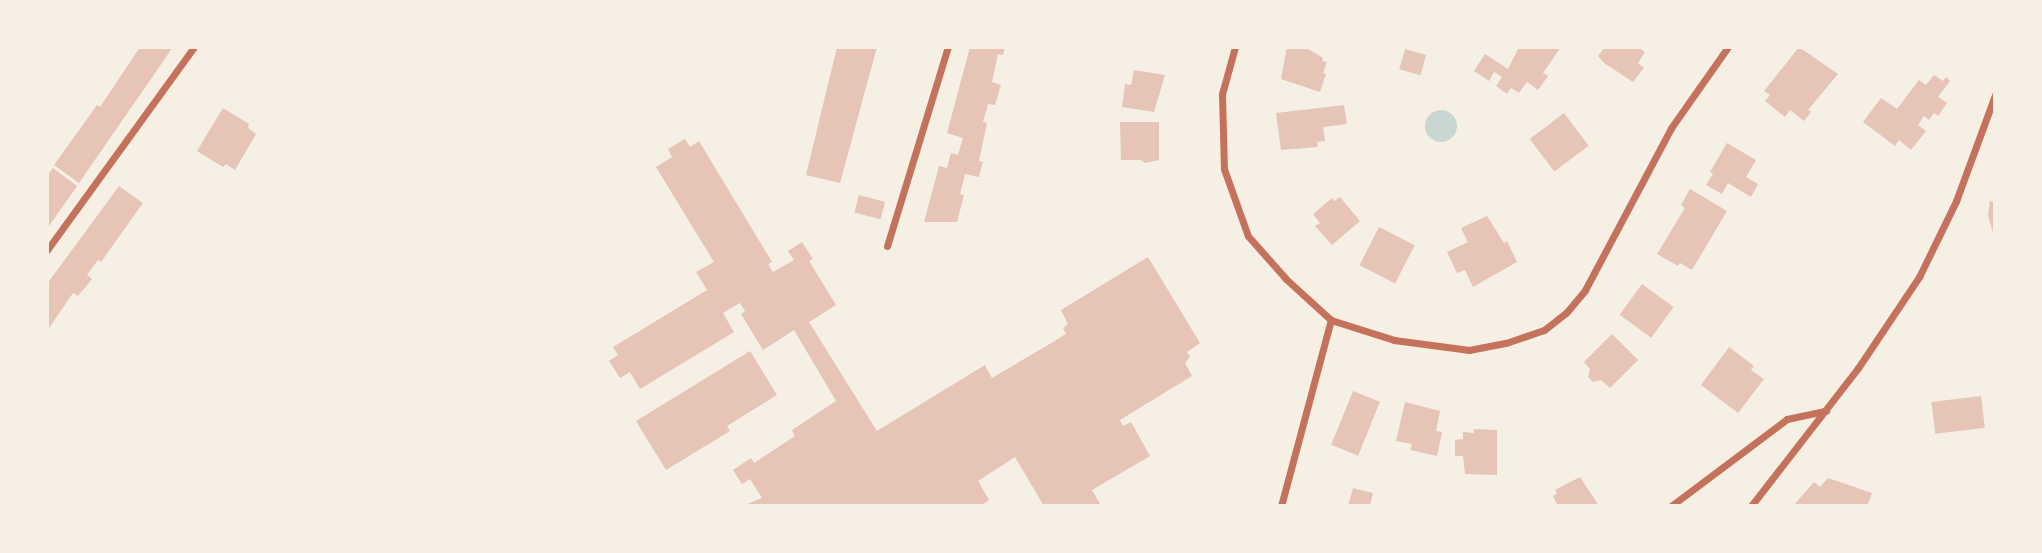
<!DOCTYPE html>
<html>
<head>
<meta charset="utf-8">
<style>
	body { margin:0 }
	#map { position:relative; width:2042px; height:553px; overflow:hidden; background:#f6efe4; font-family:Arial,sans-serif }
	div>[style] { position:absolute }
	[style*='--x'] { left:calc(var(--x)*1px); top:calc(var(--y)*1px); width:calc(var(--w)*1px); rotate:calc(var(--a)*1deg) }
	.water>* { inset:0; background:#c9d6d2 }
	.round { border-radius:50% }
	.building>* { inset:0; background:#e6c5b7; transform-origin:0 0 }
	.minor>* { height:7px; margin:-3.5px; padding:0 3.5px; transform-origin:3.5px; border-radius:3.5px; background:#c5725c }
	span { translate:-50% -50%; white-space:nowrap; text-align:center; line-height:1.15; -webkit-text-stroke:7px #f6efe4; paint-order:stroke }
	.frame { position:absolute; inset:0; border:49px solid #f6efe4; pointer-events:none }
</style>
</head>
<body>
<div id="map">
	<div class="water">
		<i class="round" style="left:1425px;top:110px;width:32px;height:32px"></i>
	</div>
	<div class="building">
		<i style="clip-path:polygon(140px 47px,173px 47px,79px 183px,54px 165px,97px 105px,100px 107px)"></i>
		<i style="clip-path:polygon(837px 47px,877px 47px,840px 183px,806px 175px)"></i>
		<i style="clip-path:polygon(970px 47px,1005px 47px,1003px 55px,998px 54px,992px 82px,1001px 85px,995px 105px,988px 104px,983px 122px,987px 123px,979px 161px,983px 162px,979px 177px,965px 174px,960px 194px,964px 195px,957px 222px,924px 222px,939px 166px,947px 168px,951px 153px,958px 155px,963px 138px,947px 133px)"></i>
		<i style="clip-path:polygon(1287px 47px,1305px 47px,1323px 58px,1322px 61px,1327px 62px,1323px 73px,1326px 74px,1320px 92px,1281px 79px)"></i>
		<i style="clip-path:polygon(1519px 47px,1561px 47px,1543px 73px,1548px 76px,1538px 90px,1527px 82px,1519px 93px,1511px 88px,1507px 94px,1496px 86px,1502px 77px,1494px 72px,1489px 81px,1474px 71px,1485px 54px,1508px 69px)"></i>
		<i style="clip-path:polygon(1605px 47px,1638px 47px,1645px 52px,1638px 63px,1644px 68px,1633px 82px,1604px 63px,1598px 56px)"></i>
		<i style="clip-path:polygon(1799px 47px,1838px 74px,1808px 110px,1811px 112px,1804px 121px,1790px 110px,1785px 117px,1765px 101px,1770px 95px,1764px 91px)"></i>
		<i style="left:1405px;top:49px;width:22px;height:21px;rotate:16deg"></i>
		<i style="clip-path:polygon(1134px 70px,1165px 75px,1154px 112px,1122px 107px,1125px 84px,1131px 85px)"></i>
		<i style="clip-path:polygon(1934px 75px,1943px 81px,1946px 77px,1950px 81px,1938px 97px,1947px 103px,1938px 116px,1934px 113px,1929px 120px,1924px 116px,1918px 125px,1926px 131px,1911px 150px,1899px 140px,1895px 146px,1863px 122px,1881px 98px,1897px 109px,1919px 80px,1926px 85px)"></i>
		<i style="clip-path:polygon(1344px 105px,1347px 124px,1323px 127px,1325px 141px,1317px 142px,1318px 147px,1281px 150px,1276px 113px)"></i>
		<i style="clip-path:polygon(223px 108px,249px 124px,248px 128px,256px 134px,235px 170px,226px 164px,223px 167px,197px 151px)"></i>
		<i style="left:1564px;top:113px;width:41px;height:43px;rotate:53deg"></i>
		<i style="clip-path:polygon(1120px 122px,1159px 122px,1159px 160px,1145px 163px,1141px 160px,1121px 160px)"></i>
		<i style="clip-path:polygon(685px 139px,690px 147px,699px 141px,772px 262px,768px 264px,773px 272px,794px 260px,788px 251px,802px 242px,813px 259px,809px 261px,836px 305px,809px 322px,877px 431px,985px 365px,992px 378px,1053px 342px,1066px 334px,1063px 328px,1068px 324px,1061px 310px,1148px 257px,1200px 343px,1187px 352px,1190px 357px,1185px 363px,1192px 376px,1120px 420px,1123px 426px,1131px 422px,1150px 456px,1092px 490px,1100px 504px,1097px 506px,1044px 506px,1015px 457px,978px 481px,989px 500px,980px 506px,742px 506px,762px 498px,750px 479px,742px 484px,733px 470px,751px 458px,754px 463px,795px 436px,792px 430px,836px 401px,794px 330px,763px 350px,741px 314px,745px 311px,740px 303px,723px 313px,734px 332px,640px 389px,630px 372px,620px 378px,609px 361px,618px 355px,613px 347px,707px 290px,696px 272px,714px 262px,656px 167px,672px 157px,668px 149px)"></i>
		<i style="clip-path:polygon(1727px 143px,1756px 160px,1746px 177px,1758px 184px,1751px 197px,1728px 183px,1722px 194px,1706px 185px,1713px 174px,1710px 172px)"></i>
		<i style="clip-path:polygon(53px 168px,77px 186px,47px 229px,47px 176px)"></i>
		<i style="clip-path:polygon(119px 186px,143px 203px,101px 262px,98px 260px,87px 275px,92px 279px,78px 296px,73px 293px,47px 331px,47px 284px)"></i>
		<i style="clip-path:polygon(1690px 189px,1727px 211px,1692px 270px,1680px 263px,1678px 266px,1657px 254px,1685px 208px,1681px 205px)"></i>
		<i style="left:859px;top:195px;width:27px;height:18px;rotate:15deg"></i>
		<i style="clip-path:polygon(1340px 197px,1360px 221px,1332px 245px,1315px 226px,1320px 223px,1313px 214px,1332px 198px,1334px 201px)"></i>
		<i style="clip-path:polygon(1990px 201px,1995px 202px,1995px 240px,1988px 215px)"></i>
		<i style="clip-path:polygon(1487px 216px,1504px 243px,1507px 241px,1517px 262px,1473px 287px,1465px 270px,1457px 273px,1447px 252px,1468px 242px,1461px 228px)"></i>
		<i style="left:1379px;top:227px;width:40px;height:43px;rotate:27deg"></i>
		<i style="left:1642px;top:284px;width:39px;height:38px;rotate:36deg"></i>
		<i style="clip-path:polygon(1612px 334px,1638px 360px,1610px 388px,1601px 380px,1593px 382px,1588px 377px,1590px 369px,1584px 362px)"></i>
		<i style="clip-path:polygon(1729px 347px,1754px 366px,1751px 370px,1764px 379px,1738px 413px,1701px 385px)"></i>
		<i style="clip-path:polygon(750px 351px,777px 395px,727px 426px,730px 431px,666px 470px,636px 421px)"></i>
		<i style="left:1353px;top:391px;width:29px;height:58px;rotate:22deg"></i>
		<i style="left:1981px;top:396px;width:32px;height:50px;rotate:83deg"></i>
		<i style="clip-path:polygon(1405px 402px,1440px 411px,1436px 431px,1442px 432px,1437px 456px,1410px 450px,1412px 444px,1396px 441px)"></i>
		<i style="clip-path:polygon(1474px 429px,1497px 430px,1497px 475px,1465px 474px,1463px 456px,1455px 456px,1455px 440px,1463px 439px,1463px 432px,1474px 433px)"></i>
		<i style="clip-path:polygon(1580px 477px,1599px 506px,1558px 506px,1553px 496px,1557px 493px,1555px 490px)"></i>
		<i style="clip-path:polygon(1828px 478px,1872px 493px,1867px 506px,1793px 506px,1814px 482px,1820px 487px)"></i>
		<i style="clip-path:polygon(1353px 488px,1373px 493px,1370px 506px,1348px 506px)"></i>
	</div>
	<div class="minor">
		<i style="--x:1235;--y:47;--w:49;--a:105.5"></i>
		<i style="--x:1222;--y:94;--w:75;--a:88.5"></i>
		<i style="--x:1224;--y:169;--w:71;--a:70.3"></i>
		<i style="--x:1248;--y:236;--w:57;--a:48.5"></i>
		<i style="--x:1286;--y:279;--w:61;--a:42.3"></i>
		<i style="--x:1331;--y:320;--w:66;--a:17.6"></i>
		<i style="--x:1394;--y:340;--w:76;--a:7.6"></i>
		<i style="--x:1469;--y:350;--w:38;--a:-11"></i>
		<i style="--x:1506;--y:343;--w:40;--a:-18.9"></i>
		<i style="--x:1544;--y:330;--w:28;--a:-38"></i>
		<i style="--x:1566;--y:313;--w:30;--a:-50"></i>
		<i style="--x:1585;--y:290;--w:183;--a:-62"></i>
		<i style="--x:1671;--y:128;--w:99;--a:-54.9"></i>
		<i style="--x:887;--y:246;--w:208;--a:-73"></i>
		<i style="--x:47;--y:250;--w:251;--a:-54.1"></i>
		<i style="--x:1281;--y:506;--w:193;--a:-75"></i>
		<i style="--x:1671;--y:506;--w:145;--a:-36.9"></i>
		<i style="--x:1787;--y:419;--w:40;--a:-12"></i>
		<i style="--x:1751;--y:506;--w:175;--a:-52.2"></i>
		<i style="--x:1858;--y:368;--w:110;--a:-56.2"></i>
		<i style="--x:1919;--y:277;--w:85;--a:-64"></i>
		<i style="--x:1956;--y:201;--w:113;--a:-69.8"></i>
	</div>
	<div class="frame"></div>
</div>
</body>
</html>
